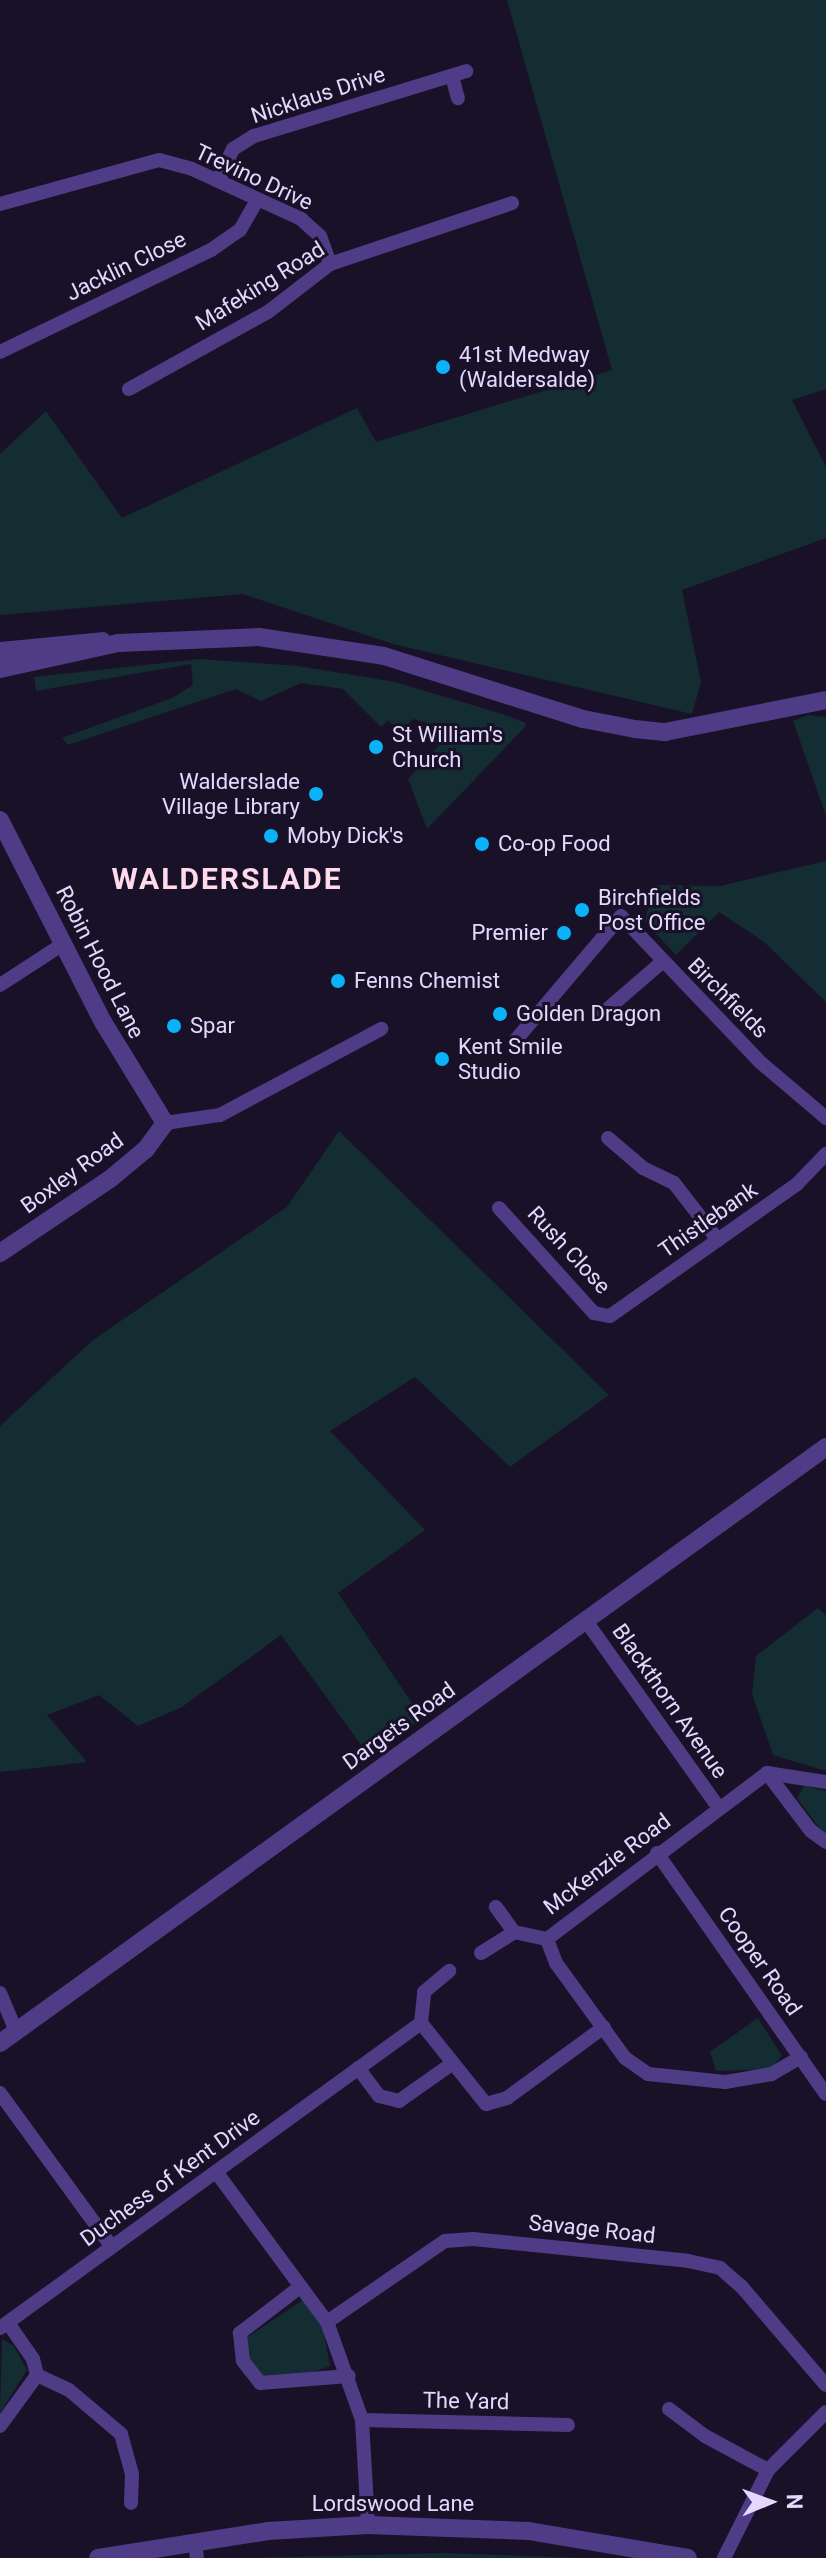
<!DOCTYPE html>
<html>
<head>
<meta charset="utf-8">
<style>
	body { margin:0 }
	#map { position:relative; width:826px; height:2558px; overflow:hidden; background:#191128; font-family:Roboto,sans-serif }
	div>[style] { position:absolute }
	[style*='--x'] { left:calc(var(--x)*1px); top:calc(var(--y)*1px); width:calc(var(--w)*1px); rotate:calc(var(--a)*1deg) }
	.green>* { inset:0; background:#142d32 }
	.minor>* { height:14px; margin:-7px; padding:0 7px; transform-origin:7px; border-radius:7px; background:#4e3d86 }
	.tertiary>* { height:18px; margin:-9px; padding:0 9px; transform-origin:9px; border-radius:9px; background:#4e3d86 }
	.dots>* { width:22px; height:22px; translate:-50% -50%; box-sizing:border-box; border:4px solid #191128; border-radius:50% }
	span { translate:-50% -50%; white-space:nowrap; text-align:center; line-height:1.15; -webkit-text-stroke:6px #191128; paint-order:stroke }
	.street-label { font-size:22px; color:#e4d8fe }
	.poi-label { font-size:22px; color:#e4d8fe }
	.left { translate:0 -50%; text-align:left }
	.right { translate:-100% -50%; text-align:right }
	.district-label { font-size:30px; color:#fedaea; font-weight:700; letter-spacing:2px }
	.north { position:absolute; left:730px; top:2462px; width:80px; height:80px; -webkit-text-stroke:6px #191128; paint-order:stroke; rotate:89deg; font-size:22px; font-weight:700; line-height:32px; text-align:center; color:#e4d8fe }
	.north::after { content:''; display:block; margin:auto; width:28px; height:36px; background:#e4d8fe; clip-path:polygon(50% 0,100% 100%,50% 72%,0 100%) }
</style>
</head>
<body>
<div id="map">
	<div class="green">
		<i style="clip-path:polygon(507px 0,826px 0,826px 389px,792px 400px,826px 467px,826px 538px,682px 590px,701px 682px,692px 714px,393px 644px,243px 594px,0 615px,0 454px,46px 411px,122px 518px,357px 408px,376px 442px,612px 370px)"></i>
		<i style="clip-path:polygon(200px 659px,298px 666px,395px 682px,499px 713px,526px 723px,525px 727px,427px 829px,408px 779px,453px 730px,413px 719px,400px 732px,388px 720px,381px 727px,343px 689px,301px 683px,261px 701px,236px 689px,68px 745px,62px 738px,172px 698px,193px 685px,191px 664px,36px 691px,34px 677px)"></i>
		<i style="clip-path:polygon(808px 715px,826px 717px,826px 816px,793px 721px)"></i>
		<i style="clip-path:polygon(826px 861px,826px 1002px,763px 941px,719px 912px,676px 955px,645px 922px,653px 885px,720px 886px)"></i>
		<i style="clip-path:polygon(339px 1131px,609px 1395px,510px 1467px,415px 1377px,330px 1431px,425px 1530px,338px 1593px,422px 1718px,370px 1757px,281px 1635px,182px 1707px,138px 1726px,99px 1695px,47px 1715px,87px 1762px,0 1772px,0 1426px,93px 1340px,287px 1207px)"></i>
		<i style="clip-path:polygon(818px 1608px,826px 1616px,826px 1771px,773px 1755px,752px 1694px,756px 1656px)"></i>
		<i style="clip-path:polygon(804px 1786px,826px 1791px,826px 1837px,797px 1798px)"></i>
		<i style="clip-path:polygon(758px 2018px,782px 2056px,770px 2069px,716px 2071px,710px 2052px)"></i>
		<i style="clip-path:polygon(303px 2300px,323px 2329px,330px 2366px,308px 2374px,260px 2377px,249px 2362px,246px 2338px)"></i>
		<i style="clip-path:polygon(2px 2339px,14px 2346px,27px 2370px,0 2413px)"></i>
		<i style="clip-path:polygon(444px 2553px,589px 2558px,246px 2558px)"></i>
	</div>
	<div class="minor">
		<i style="--x:452;--y:76;--w:23;--a:75"></i>
		<i style="--x:218;--y:181;--w:35;--a:-65"></i>
		<i style="--x:233;--y:149;--w:25;--a:-32"></i>
		<i style="--x:254;--y:136;--w:222;--a:-17"></i>
		<i style="--x:0;--y:204;--w:165;--a:-15.5"></i>
		<i style="--x:159;--y:160;--w:34;--a:15"></i>
		<i style="--x:192;--y:169;--w:120;--a:24.6"></i>
		<i style="--x:301;--y:219;--w:25;--a:42"></i>
		<i style="--x:320;--y:236;--w:30;--a:70"></i>
		<i style="--x:0;--y:352;--w:234;--a:-25.8"></i>
		<i style="--x:211;--y:250;--w:35;--a:-35"></i>
		<i style="--x:240;--y:230;--w:32;--a:-60"></i>
		<i style="--x:129;--y:389;--w:159;--a:-29"></i>
		<i style="--x:268;--y:312;--w:78;--a:-37.7"></i>
		<i style="--x:330;--y:264;--w:192;--a:-18.5"></i>
		<i style="--x:0;--y:985;--w:75;--a:-33.1"></i>
		<i style="--x:603;--y:1013;--w:78;--a:-40.8"></i>
		<i style="--x:514;--y:1042;--w:165;--a:-49.7"></i>
		<i style="--x:621;--y:916;--w:202;--a:46.4"></i>
		<i style="--x:760;--y:1062;--w:87;--a:40.3"></i>
		<i style="--x:165;--y:1123;--w:56;--a:-8.3"></i>
		<i style="--x:220;--y:1115;--w:183;--a:-28.1"></i>
		<i style="--x:608;--y:1138;--w:46;--a:40.6"></i>
		<i style="--x:643;--y:1168;--w:34;--a:26"></i>
		<i style="--x:674;--y:1183;--w:72;--a:52.3"></i>
		<i style="--x:499;--y:1208;--w:142;--a:47.9"></i>
		<i style="--x:594;--y:1313;--w:16;--a:11"></i>
		<i style="--x:610;--y:1316;--w:229;--a:-35.2"></i>
		<i style="--x:797;--y:1184;--w:42;--a:-46"></i>
		<i style="--x:586;--y:1621;--w:228;--a:54.6"></i>
		<i style="--x:767;--y:1773;--w:73;--a:52.8"></i>
		<i style="--x:811;--y:1831;--w:19;--a:36"></i>
		<i style="--x:657;--y:1853;--w:294;--a:55"></i>
		<i style="--x:514;--y:1932;--w:34;--a:12"></i>
		<i style="--x:481;--y:1953;--w:39;--a:-32"></i>
		<i style="--x:514;--y:1932;--w:31;--a:-126"></i>
		<i style="--x:0;--y:1993;--w:41;--a:67.2"></i>
		<i style="--x:421;--y:2023;--w:31;--a:-84"></i>
		<i style="--x:424;--y:1992;--w:33;--a:-40"></i>
		<i style="--x:801;--y:2057;--w:34;--a:150"></i>
		<i style="--x:772;--y:2074;--w:48;--a:170.3"></i>
		<i style="--x:725;--y:2082;--w:77;--a:-174.1"></i>
		<i style="--x:648;--y:2074;--w:28;--a:-145"></i>
		<i style="--x:625;--y:2058;--w:117;--a:-126"></i>
		<i style="--x:556;--y:1963;--w:26;--a:-111"></i>
		<i style="--x:547;--y:1939;--w:276;--a:-37"></i>
		<i style="--x:767;--y:1773;--w:60;--a:8.7"></i>
		<i style="--x:358;--y:2068;--w:35;--a:53"></i>
		<i style="--x:379;--y:2096;--w:21;--a:14"></i>
		<i style="--x:399;--y:2101;--w:66;--a:-35.1"></i>
		<i style="--x:0;--y:2093;--w:190;--a:54"></i>
		<i style="--x:217;--y:2173;--w:185;--a:53.6"></i>
		<i style="--x:327;--y:2322;--w:104;--a:70.3"></i>
		<i style="--x:362;--y:2420;--w:105;--a:86.7"></i>
		<i style="--x:300;--y:2287;--w:76;--a:142.5"></i>
		<i style="--x:240;--y:2333;--w:28;--a:84"></i>
		<i style="--x:243;--y:2361;--w:28;--a:52"></i>
		<i style="--x:260;--y:2383;--w:89;--a:-4.5"></i>
		<i style="--x:327;--y:2322;--w:143;--a:-34.5"></i>
		<i style="--x:445;--y:2241;--w:28;--a:-4"></i>
		<i style="--x:473;--y:2239;--w:216;--a:5.8"></i>
		<i style="--x:688;--y:2261;--w:33;--a:12"></i>
		<i style="--x:720;--y:2268;--w:28;--a:41"></i>
		<i style="--x:741;--y:2286;--w:130;--a:49.4"></i>
		<i style="--x:0;--y:2328;--w:520;--a:-35.92"></i>
		<i style="--x:421;--y:2023;--w:104;--a:51.3"></i>
		<i style="--x:486;--y:2104;--w:22;--a:-16"></i>
		<i style="--x:507;--y:2098;--w:120;--a:-36.2"></i>
		<i style="--x:37;--y:2375;--w:35;--a:25"></i>
		<i style="--x:69;--y:2390;--w:68;--a:40.2"></i>
		<i style="--x:121;--y:2434;--w:41;--a:74.6"></i>
		<i style="--x:132;--y:2474;--w:29;--a:92"></i>
		<i style="--x:669;--y:2409;--w:45;--a:36.9"></i>
		<i style="--x:705;--y:2436;--w:72;--a:28.4"></i>
		<i style="--x:362;--y:2420;--w:206;--a:1.4"></i>
		<i style="--x:0;--y:2426;--w:63;--a:-54"></i>
		<i style="--x:37;--y:2375;--w:16;--a:-104"></i>
		<i style="--x:33;--y:2359;--w:44;--a:-124.8"></i>
		<i style="--x:195;--y:2542;--w:16;--a:83"></i>
		<i style="--x:724;--y:2558;--w:98;--a:-63.4"></i>
		<i style="--x:768;--y:2470;--w:82;--a:-45"></i>
	</div>
	<div class="tertiary">
		<i style="--x:0;--y:651;--w:103;--a:-5.5"></i>
		<i style="--x:0;--y:669;--w:121;--a:-12.4"></i>
		<i style="--x:118;--y:643;--w:141;--a:-2.4"></i>
		<i style="--x:259;--y:637;--w:126;--a:8.6"></i>
		<i style="--x:384;--y:656;--w:209;--a:17.6"></i>
		<i style="--x:583;--y:719;--w:53;--a:10.9"></i>
		<i style="--x:635;--y:729;--w:30;--a:6"></i>
		<i style="--x:665;--y:732;--w:164;--a:-11.2"></i>
		<i style="--x:0;--y:820;--w:227;--a:63"></i>
		<i style="--x:103;--y:1022;--w:119;--a:58.5"></i>
		<i style="--x:165;--y:1123;--w:32;--a:126"></i>
		<i style="--x:146;--y:1149;--w:47;--a:140.2"></i>
		<i style="--x:110;--y:1179;--w:133;--a:146.1"></i>
		<i style="--x:0;--y:2043;--w:1019;--a:-35.81"></i>
		<i style="--x:98;--y:2558;--w:172;--a:-9"></i>
		<i style="--x:268;--y:2531;--w:100;--a:-3.4"></i>
		<i style="--x:368;--y:2525;--w:161;--a:2.1"></i>
		<i style="--x:529;--y:2531;--w:161;--a:9.6"></i>
	</div>
	<div class="dots">
		<i style="left:443px;top:367px;background:#09b2f9"></i>
		<i style="left:376px;top:747px;background:#09b2f9"></i>
		<i style="left:316px;top:794px;background:#09b2f9"></i>
		<i style="left:271px;top:836px;background:#09b2f9"></i>
		<i style="left:482px;top:844px;background:#09b2f9"></i>
		<i style="left:582px;top:910px;background:#09b2f9"></i>
		<i style="left:564px;top:933px;background:#09b2f9"></i>
		<i style="left:338px;top:981px;background:#09b2f9"></i>
		<i style="left:500px;top:1014px;background:#09b2f9"></i>
		<i style="left:174px;top:1026px;background:#09b2f9"></i>
		<i style="left:442px;top:1059px;background:#09b2f9"></i>
	</div>
	<div class="street-label">
		<span style="left:318px;top:95px;rotate:-18deg">Nicklaus Drive</span>
		<span style="left:254px;top:177px;rotate:25deg">Trevino Drive</span>
		<span style="left:126px;top:266px;rotate:-26deg">Jacklin Close</span>
		<span style="left:260px;top:286px;rotate:-32deg">Mafeking Road</span>
		<span style="left:100px;top:962px;rotate:63deg">Robin Hood Lane</span>
		<span style="left:728px;top:998px;rotate:45deg">Birchfields</span>
		<span style="left:72px;top:1173px;rotate:-36deg">Boxley Road</span>
		<span style="left:708px;top:1220px;rotate:-35deg">Thistlebank</span>
		<span style="left:569px;top:1250px;rotate:47deg">Rush Close</span>
		<span style="left:670px;top:1701px;rotate:55deg">Blackthorn Avenue</span>
		<span style="left:399px;top:1726px;rotate:-36deg">Dargets Road</span>
		<span style="left:607px;top:1864px;rotate:-37deg">McKenzie Road</span>
		<span style="left:760px;top:1961px;rotate:55deg">Cooper Road</span>
		<span style="left:170px;top:2178px;rotate:-36deg">Duchess of Kent Drive</span>
		<span style="left:592px;top:2229px;rotate:6deg">Savage Road</span>
		<span style="left:466px;top:2401px;rotate:1deg">The Yard</span>
		<span style="left:393px;top:2504px">Lordswood Lane</span>
	</div>
	<div class="poi-label">
		<span class="left" style="left:459px;top:367px">41st Medway<br>(Waldersalde)</span>
		<span class="left" style="left:392px;top:747px">St William's<br>Church</span>
		<span class="right" style="left:300px;top:794px">Walderslade<br>Village Library</span>
		<span class="left" style="left:287px;top:836px">Moby Dick's</span>
		<span class="left" style="left:498px;top:844px">Co-op Food</span>
		<span class="left" style="left:598px;top:910px">Birchfields<br>Post Office</span>
		<span class="right" style="left:548px;top:933px">Premier</span>
		<span class="left" style="left:354px;top:981px">Fenns Chemist</span>
		<span class="left" style="left:516px;top:1014px">Golden Dragon</span>
		<span class="left" style="left:190px;top:1026px">Spar</span>
		<span class="left" style="left:458px;top:1059px">Kent Smile<br>Studio</span>
	</div>
	<div class="district-label">
		<span style="left:227px;top:879px">WALDERSLADE</span>
	</div>
	<div class="north">N</div>
</div>
</body>
</html>
